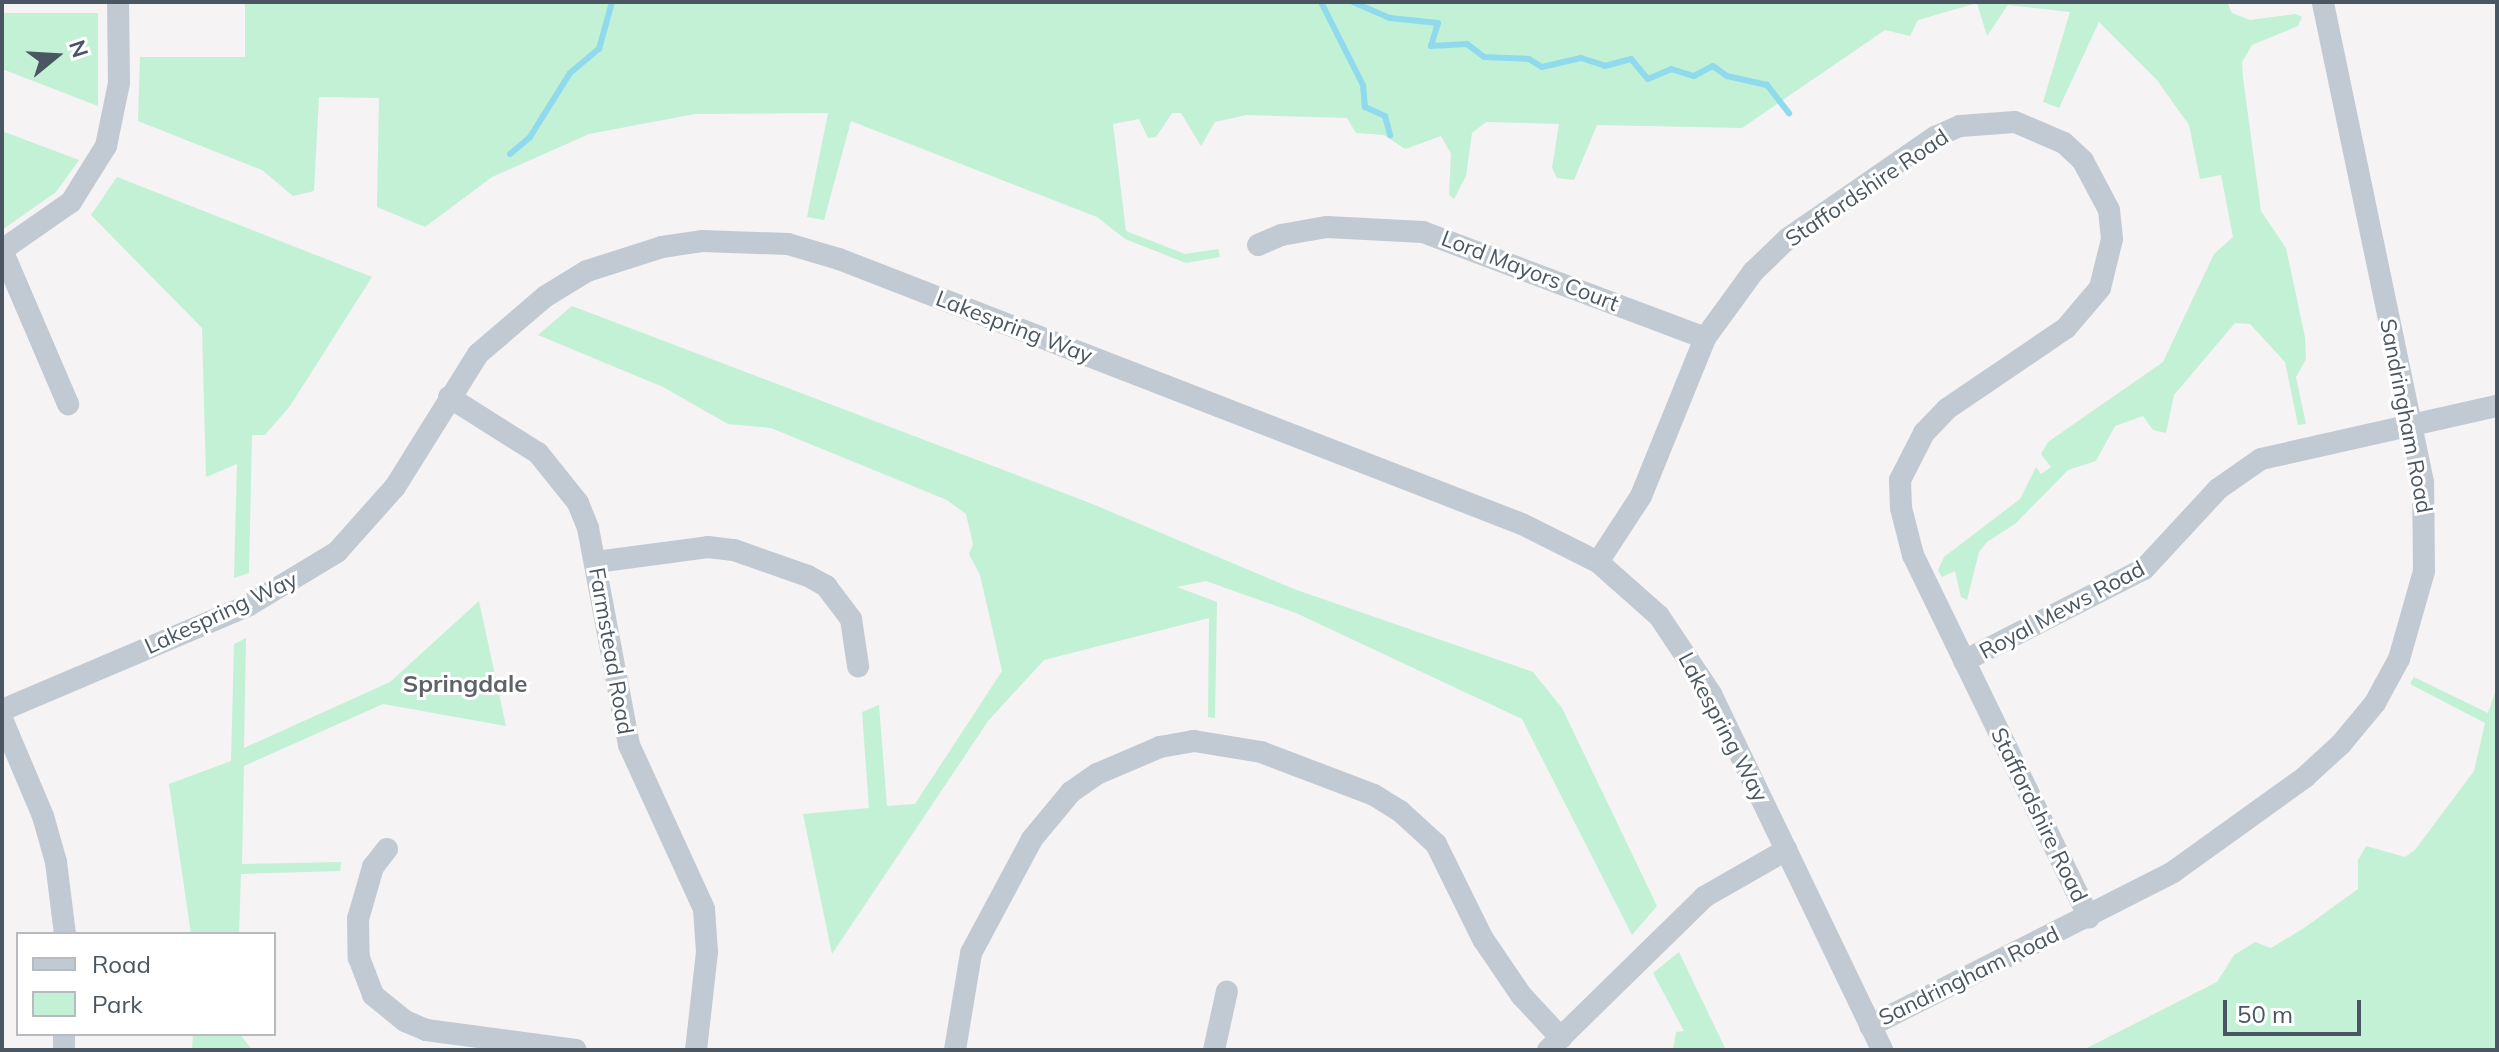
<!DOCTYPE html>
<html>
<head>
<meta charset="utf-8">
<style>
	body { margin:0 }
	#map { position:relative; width:2499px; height:1052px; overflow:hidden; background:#f5f3f3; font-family:Mulish,sans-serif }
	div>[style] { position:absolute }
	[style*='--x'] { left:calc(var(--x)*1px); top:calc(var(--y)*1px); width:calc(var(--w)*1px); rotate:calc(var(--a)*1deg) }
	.green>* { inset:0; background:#c3f1d5 }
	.stream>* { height:6px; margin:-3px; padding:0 3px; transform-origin:3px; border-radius:3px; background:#90daee }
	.street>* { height:22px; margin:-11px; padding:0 11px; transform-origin:11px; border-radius:11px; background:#c1cad2 }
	span { translate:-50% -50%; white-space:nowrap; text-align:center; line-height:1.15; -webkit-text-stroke:6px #fff; paint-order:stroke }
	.street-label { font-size:22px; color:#4a5661 }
	.neighbourhood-label { font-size:24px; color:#5f6368; font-weight:700 }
	.frame { position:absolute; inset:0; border:4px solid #4a5661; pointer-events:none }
	.legend { position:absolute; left:16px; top:932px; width:260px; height:104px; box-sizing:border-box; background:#fff; border:2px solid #b7bbc0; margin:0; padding:10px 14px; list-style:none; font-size:24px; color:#4a5661 }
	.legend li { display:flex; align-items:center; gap:16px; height:40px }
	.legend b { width:40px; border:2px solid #b7bbc0 }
	.north { position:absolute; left:16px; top:16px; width:80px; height:80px; -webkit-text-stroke:6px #fff; paint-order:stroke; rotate:72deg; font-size:22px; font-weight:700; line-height:32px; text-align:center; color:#4a5661 }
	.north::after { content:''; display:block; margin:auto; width:28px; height:36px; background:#4a5661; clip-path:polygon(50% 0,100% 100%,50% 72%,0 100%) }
	.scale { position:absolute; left:2223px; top:1000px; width:138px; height:36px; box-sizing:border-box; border:4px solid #4a5661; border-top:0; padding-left:10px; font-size:24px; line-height:28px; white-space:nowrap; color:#4a5661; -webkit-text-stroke:6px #fff; paint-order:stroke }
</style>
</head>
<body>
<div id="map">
	<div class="green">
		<i style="clip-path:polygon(245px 2px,2227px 2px,2232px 13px,2250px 20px,2296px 14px,2302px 17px,2298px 26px,2252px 45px,2242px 62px,2243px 78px,2261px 211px,2286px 248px,2305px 337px,2306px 359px,2296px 377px,2306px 424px,2298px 425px,2285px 362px,2250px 324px,2235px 323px,2174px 395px,2166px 433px,2153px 430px,2143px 416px,2115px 426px,2096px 461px,2068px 470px,2015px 524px,1987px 542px,1979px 552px,1967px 600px,1961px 597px,1955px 571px,1942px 577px,1938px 570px,1944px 557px,2020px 499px,2036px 467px,2041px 474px,2051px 467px,2041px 454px,2048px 442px,2163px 362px,2214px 254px,2233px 237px,2221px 175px,2200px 179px,2189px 125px,2157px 80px,2099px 22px,2059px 108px,2043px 102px,2070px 12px,2008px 5px,1987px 36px,1977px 3px,1918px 20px,1910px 36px,1885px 30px,1742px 128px,1597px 125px,1574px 180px,1557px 178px,1552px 168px,1559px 124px,1486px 122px,1472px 133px,1466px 176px,1454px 199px,1449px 195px,1451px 154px,1441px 136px,1405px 149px,1384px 135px,1356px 133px,1347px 118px,1246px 115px,1215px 122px,1201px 146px,1181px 113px,1172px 113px,1156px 137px,1148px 138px,1139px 119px,1113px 124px,1126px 231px,1185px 254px,1218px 249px,1220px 257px,1186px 263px,1125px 239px,1097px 217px,851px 121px,824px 220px,807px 217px,828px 113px,695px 114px,589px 134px,492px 177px,425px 227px,377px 207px,379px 98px,319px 97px,314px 191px,293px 196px,262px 170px,138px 121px,140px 57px,245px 57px)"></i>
		<i style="clip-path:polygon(2px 13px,98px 13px,98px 106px,2px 69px)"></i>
		<i style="clip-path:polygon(2px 131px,79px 160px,56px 192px,2px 230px)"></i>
		<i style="clip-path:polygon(117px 177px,372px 277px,290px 406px,265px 435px,252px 435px,249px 573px,234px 578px,237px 464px,206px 477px,202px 328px,91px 215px)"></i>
		<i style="clip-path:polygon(572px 306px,1090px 503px,1294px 589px,1533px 672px,1562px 708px,1657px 906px,1632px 935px,1522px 719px,1296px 613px,1206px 581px,1177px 587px,1217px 602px,1215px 718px,1208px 717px,1209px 618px,1044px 660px,988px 721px,832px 954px,803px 814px,869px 808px,862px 712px,879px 705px,887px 806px,915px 804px,1002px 671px,980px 575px,969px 554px,973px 544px,966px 514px,947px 500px,771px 428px,728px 424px,663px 387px,538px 335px)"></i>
		<i style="clip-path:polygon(479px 601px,506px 726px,383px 704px,244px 766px,242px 864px,341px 862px,340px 871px,241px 874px,239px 934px,191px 934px,169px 784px,231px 761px,234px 644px,246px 638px,244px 748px,390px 682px)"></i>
		<i style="clip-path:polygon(2414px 677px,2488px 713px,2497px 687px,2497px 1050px,2083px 1050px,2217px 982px,2234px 955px,2255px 942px,2271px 948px,2304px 928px,2358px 889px,2358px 860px,2366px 846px,2405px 857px,2415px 850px,2474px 771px,2485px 723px,2410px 684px)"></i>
		<i style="clip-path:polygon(1679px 952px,1701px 998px,1726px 1050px,1673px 1050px,1676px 1032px,1684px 1031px,1653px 973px)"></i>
		<i style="clip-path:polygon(193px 1034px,240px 1034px,252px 1050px,192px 1050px)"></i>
	</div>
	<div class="stream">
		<i style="--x:1321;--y:2;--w:93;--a:63.2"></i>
		<i style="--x:1363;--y:85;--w:22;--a:85"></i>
		<i style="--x:1365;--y:107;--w:22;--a:24"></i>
		<i style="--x:1385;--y:116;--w:20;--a:75"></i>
		<i style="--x:1353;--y:2;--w:40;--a:23.4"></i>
		<i style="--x:1390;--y:18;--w:48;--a:5.9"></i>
		<i style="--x:1438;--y:23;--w:24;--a:107"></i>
		<i style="--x:1431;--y:46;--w:36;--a:-3"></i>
		<i style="--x:1467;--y:44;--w:21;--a:37"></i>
		<i style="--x:1484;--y:57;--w:45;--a:2.5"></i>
		<i style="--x:1529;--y:59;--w:15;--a:32"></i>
		<i style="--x:1542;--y:67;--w:40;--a:-13"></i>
		<i style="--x:1581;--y:58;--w:25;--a:18"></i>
		<i style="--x:1605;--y:66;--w:27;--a:-15"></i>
		<i style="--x:1631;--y:59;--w:26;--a:50"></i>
		<i style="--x:1648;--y:79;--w:25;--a:-23"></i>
		<i style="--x:1671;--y:69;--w:24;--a:17"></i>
		<i style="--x:1694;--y:76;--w:21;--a:-28"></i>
		<i style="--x:1713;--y:66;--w:17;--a:36"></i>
		<i style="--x:1727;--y:76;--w:41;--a:12.7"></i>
		<i style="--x:1767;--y:85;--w:36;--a:52"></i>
		<i style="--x:510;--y:154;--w:26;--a:-40"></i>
		<i style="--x:530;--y:137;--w:75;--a:-58"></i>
		<i style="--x:570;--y:73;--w:38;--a:-40"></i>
		<i style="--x:599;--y:49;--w:49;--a:-74.5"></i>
	</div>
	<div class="street">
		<i style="--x:1258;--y:245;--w:25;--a:-23"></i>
		<i style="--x:1281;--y:235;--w:47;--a:-9.9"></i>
		<i style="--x:1327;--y:227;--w:96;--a:3"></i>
		<i style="--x:1423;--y:232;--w:301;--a:20.6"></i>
		<i style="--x:2;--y:250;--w:84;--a:-34.8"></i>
		<i style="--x:71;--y:202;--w:66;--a:-58"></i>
		<i style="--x:106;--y:146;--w:64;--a:-78.3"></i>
		<i style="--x:119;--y:83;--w:81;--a:-90.7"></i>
		<i style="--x:2;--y:250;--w:168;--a:66.8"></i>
		<i style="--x:449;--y:397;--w:105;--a:32.2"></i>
		<i style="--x:538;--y:453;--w:64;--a:51.3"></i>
		<i style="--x:578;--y:503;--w:27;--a:68"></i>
		<i style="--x:588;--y:528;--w:221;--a:79.3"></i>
		<i style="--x:629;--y:745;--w:180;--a:65.4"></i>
		<i style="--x:704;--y:909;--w:43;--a:86"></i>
		<i style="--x:707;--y:952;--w:99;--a:96.4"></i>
		<i style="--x:596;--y:562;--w:113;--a:-7.6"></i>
		<i style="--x:708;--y:547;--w:26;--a:7"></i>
		<i style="--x:734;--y:550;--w:78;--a:19.4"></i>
		<i style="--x:808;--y:576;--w:21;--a:29"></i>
		<i style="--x:826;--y:586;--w:41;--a:52.9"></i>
		<i style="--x:851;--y:619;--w:48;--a:81.5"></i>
		<i style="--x:1598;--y:562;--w:79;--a:-56.9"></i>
		<i style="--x:1641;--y:496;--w:170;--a:-67.9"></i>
		<i style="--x:1705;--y:338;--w:82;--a:-54"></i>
		<i style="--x:1753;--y:272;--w:47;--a:-44.1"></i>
		<i style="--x:1787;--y:239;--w:180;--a:-34.6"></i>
		<i style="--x:1935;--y:137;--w:27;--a:-24"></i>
		<i style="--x:1960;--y:126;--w:55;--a:-4.2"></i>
		<i style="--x:2015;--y:122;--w:53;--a:23.2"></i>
		<i style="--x:2064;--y:143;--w:26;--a:43"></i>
		<i style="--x:2083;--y:161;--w:55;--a:62"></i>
		<i style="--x:2109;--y:210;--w:29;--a:84"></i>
		<i style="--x:2112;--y:239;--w:50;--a:103.8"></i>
		<i style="--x:2100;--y:288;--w:52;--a:130.4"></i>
		<i style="--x:2066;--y:328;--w:144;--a:145.8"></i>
		<i style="--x:1947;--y:409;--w:33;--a:134"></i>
		<i style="--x:1924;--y:433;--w:53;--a:117.1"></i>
		<i style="--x:1900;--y:480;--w:28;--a:88"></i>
		<i style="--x:1901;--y:508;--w:49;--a:75.7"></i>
		<i style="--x:1913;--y:555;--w:403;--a:64.1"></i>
		<i style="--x:1964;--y:661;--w:202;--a:-27.1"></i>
		<i style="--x:2144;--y:569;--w:109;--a:-47.2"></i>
		<i style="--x:2218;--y:489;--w:52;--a:-34.9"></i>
		<i style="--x:2261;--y:459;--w:242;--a:-12.7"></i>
		<i style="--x:2;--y:710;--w:268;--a:-23"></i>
		<i style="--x:249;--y:605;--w:103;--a:-31.1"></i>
		<i style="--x:337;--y:552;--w:87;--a:-48.3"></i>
		<i style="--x:395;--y:487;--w:157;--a:-58"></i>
		<i style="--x:478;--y:354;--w:89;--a:-40.5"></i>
		<i style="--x:546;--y:296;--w:48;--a:-31.4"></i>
		<i style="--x:587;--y:271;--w:79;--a:-17.7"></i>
		<i style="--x:662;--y:247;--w:40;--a:-8.5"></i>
		<i style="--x:702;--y:241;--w:86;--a:2"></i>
		<i style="--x:788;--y:244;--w:53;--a:16.4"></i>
		<i style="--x:839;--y:259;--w:733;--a:21.21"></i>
		<i style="--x:1522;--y:524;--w:85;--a:26.6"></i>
		<i style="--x:1598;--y:562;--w:81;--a:41.5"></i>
		<i style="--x:1659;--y:616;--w:94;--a:56.3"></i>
		<i style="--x:1711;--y:694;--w:395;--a:64.3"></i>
		<i style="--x:2;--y:719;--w:105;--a:67.1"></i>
		<i style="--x:43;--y:816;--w:48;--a:74.2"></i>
		<i style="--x:56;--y:862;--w:73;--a:82.9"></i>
		<i style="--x:387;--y:849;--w:23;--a:128"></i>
		<i style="--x:373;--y:867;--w:54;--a:106.1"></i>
		<i style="--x:358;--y:919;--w:39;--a:89"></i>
		<i style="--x:359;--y:958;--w:40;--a:69"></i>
		<i style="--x:373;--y:995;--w:41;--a:39.1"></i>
		<i style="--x:405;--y:1021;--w:23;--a:23"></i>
		<i style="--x:426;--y:1030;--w:151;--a:7.6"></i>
		<i style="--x:1870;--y:1026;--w:340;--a:-26.9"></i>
		<i style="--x:2173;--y:872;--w:163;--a:-35.7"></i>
		<i style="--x:2305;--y:777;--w:49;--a:-42.5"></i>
		<i style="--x:2341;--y:744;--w:53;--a:-50.3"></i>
		<i style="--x:2375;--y:703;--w:50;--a:-61.4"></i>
		<i style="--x:2399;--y:659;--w:91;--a:-74.1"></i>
		<i style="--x:2424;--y:571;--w:89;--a:-90.6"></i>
		<i style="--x:2423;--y:482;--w:490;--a:-101.8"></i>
		<i style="--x:64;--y:1050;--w:16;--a:-90"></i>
		<i style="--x:955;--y:1050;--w:98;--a:-80.6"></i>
		<i style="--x:971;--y:953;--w:129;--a:-61.8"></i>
		<i style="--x:1032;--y:839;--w:61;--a:-50.3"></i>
		<i style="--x:1071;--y:792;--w:32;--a:-35"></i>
		<i style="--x:1097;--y:774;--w:69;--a:-23.2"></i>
		<i style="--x:1160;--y:747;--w:35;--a:-10"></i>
		<i style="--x:1194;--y:741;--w:68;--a:9.3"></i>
		<i style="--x:1261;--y:752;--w:121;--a:20.8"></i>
		<i style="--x:1374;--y:795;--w:31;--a:32"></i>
		<i style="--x:1400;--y:811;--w:49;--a:42.5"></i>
		<i style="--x:1436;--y:844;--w:106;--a:63.7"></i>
		<i style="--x:1483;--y:939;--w:68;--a:55.8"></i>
		<i style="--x:1521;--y:995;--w:59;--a:47.1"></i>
		<i style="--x:1214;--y:1050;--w:60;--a:-77.6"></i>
		<i style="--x:1548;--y:1050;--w:219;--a:-44.4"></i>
		<i style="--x:1704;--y:897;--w:95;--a:-29.8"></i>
	</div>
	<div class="street-label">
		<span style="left:1867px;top:188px;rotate:-34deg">Staffordshire Road</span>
		<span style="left:1530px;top:271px;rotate:21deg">Lord Mayors Court</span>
		<span style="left:1014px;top:327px;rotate:21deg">Lakespring Way</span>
		<span style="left:2406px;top:416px;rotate:79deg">Sandringham Road</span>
		<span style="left:2062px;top:610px;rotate:-28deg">Royal Mews Road</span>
		<span style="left:221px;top:613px;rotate:-25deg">Lakespring Way</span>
		<span style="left:611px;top:651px;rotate:80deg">Farmstead Road</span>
		<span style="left:1723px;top:727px;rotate:62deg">Lakespring Way</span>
		<span style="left:2039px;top:815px;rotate:64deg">Staffordshire Road</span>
		<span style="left:1969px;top:976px;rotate:-26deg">Sandringham Road</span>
	</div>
	<div class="neighbourhood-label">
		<span style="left:465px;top:684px">Springdale</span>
	</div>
	<div class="frame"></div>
	<ul class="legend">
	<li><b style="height:10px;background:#c1cad2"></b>Road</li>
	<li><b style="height:22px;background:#c3f1d5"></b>Park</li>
	</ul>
	<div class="north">N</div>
	<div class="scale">50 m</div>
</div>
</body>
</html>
